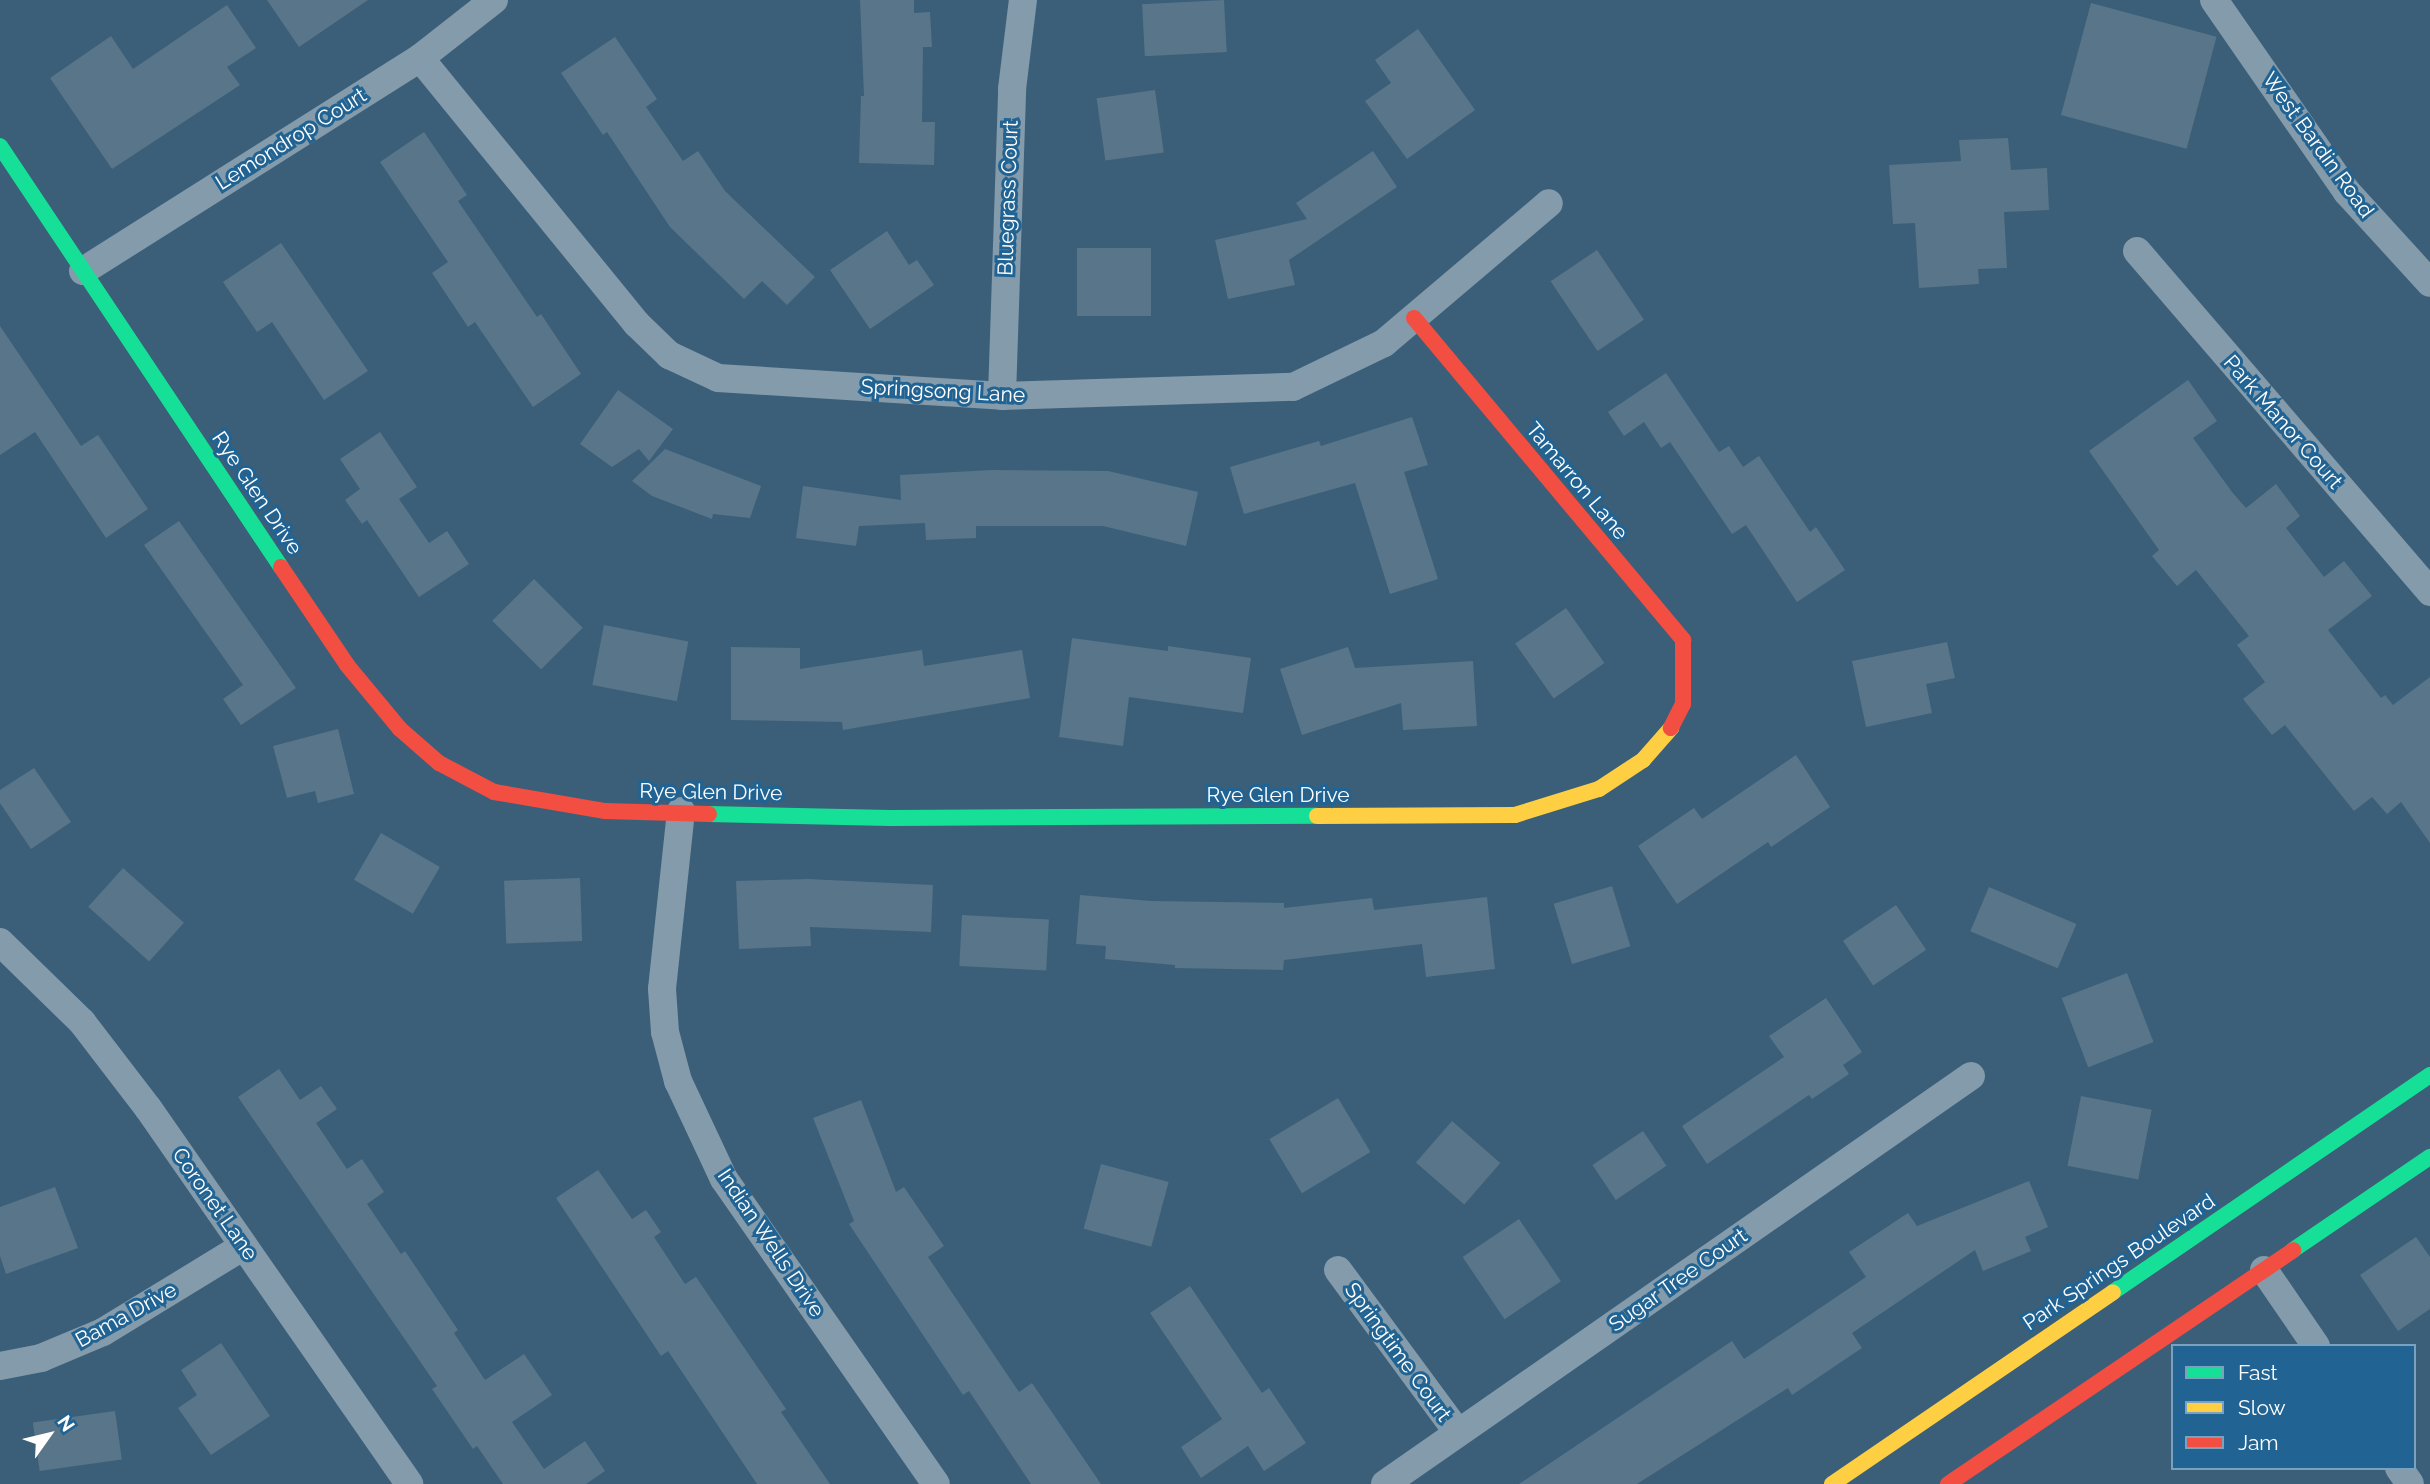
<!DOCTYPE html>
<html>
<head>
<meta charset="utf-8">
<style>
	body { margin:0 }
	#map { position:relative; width:2430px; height:1484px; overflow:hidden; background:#3b5f78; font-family:Raleway,sans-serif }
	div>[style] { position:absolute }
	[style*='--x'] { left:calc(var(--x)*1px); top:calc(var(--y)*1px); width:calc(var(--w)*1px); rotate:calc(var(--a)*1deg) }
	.building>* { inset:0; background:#597589; transform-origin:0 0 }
	.street>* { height:28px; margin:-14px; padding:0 14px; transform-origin:14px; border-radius:14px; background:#839bab }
	.fast>* { height:16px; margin:-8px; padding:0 8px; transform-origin:8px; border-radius:8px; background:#16e098 }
	.slow>* { height:16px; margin:-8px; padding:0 8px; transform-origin:8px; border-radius:8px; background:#ffcf43 }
	.jam>* { height:16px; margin:-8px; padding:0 8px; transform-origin:8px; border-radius:8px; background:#f24e42 }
	span { translate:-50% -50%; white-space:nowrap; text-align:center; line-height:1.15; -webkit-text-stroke:6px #216392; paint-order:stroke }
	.street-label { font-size:21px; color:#fff }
	.legend { position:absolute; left:2171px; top:1344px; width:245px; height:126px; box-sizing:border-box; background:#216392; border:2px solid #7aa1be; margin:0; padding:9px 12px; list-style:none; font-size:21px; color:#fff }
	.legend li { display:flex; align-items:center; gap:14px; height:35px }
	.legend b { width:35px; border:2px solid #7aa1be }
	.north { position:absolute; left:14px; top:1400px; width:70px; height:70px; -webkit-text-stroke:5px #216392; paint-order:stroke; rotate:56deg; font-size:19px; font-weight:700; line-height:28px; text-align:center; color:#fff }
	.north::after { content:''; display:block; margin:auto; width:24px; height:32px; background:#fff; clip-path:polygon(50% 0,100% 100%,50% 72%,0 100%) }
</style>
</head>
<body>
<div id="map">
	<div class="building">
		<i style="clip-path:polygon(267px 0,368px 0,299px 47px)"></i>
		<i style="clip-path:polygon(860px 0,914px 0,914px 13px,930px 12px,932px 47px,923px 47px,922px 122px,935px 122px,934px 165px,859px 163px,861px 96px,864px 96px)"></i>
		<i style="left:1224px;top:0;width:52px;height:82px;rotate:87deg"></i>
		<i style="left:2091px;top:3px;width:130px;height:116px;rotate:15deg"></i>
		<i style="clip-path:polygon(227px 5px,256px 48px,227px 67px,240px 85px,112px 169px,50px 78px,111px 36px,133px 69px)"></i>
		<i style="clip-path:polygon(1418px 29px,1475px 110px,1407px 159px,1365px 101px,1391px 83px,1375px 60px)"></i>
		<i style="clip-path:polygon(615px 37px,657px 99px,646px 107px,683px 161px,698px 151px,725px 191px,815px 277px,787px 305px,762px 281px,744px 299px,670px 227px,607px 132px,603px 135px,561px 73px)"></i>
		<i style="left:1155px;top:90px;width:63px;height:59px;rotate:82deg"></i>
		<i style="clip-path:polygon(424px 132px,467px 195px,458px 201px,537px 317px,541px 314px,581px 374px,533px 407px,475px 322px,468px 327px,432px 273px,448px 262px,380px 162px)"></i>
		<i style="clip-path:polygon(2008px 138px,2011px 170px,2047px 168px,2049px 210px,2004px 212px,2007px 268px,1978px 269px,1979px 284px,1919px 288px,1915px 223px,1893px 224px,1889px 165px,1961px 161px,1959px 140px)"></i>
		<i style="clip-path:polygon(1373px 151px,1397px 187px,1289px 260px,1295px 285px,1228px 299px,1215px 240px,1307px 219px,1296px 203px)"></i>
		<i style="clip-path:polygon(887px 231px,909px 265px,917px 260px,934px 285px,870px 329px,830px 270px)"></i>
		<i style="clip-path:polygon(281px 243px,368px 371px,324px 400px,272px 322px,257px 332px,223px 282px)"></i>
		<i style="left:1077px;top:248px;width:74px;height:68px"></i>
		<i style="left:1597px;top:250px;width:84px;height:56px;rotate:56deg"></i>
		<i style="clip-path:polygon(0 326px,81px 446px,98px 435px,148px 509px,106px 538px,35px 432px,0 455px)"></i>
		<i style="clip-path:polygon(1666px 373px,1719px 452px,1729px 446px,1743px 467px,1759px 456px,1810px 532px,1816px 527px,1845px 570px,1797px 602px,1746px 525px,1732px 534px,1670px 442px,1661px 448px,1644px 422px,1624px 436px,1608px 412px)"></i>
		<i style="clip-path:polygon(2188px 380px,2217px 421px,2193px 438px,2232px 492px,2246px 508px,2276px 484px,2300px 516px,2286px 528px,2324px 577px,2344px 561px,2372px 596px,2328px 630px,2381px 698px,2385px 695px,2393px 705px,2430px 677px,2430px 843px,2401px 802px,2387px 814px,2372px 797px,2354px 811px,2285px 725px,2272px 735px,2243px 699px,2265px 682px,2237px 645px,2249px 636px,2196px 570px,2177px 586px,2152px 556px,2159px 550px,2089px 451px)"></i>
		<i style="clip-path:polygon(618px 390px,673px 429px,649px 461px,639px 449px,612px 467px,580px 444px)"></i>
		<i style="clip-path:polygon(1412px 417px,1428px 465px,1404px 472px,1438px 579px,1390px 594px,1355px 483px,1244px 514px,1230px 467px,1319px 441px,1321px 446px)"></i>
		<i style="clip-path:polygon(380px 432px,417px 487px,399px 499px,429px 543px,447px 531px,469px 564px,419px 597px,367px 520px,362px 524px,345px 500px,360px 489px,340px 459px)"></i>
		<i style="clip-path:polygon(665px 449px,761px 486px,750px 518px,713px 514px,712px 519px,652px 496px,632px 481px)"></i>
		<i style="clip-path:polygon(992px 470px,1108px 471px,1198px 492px,1186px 546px,1103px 526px,976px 526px,976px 538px,926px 540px,925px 523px,859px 526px,856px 546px,796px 538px,803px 486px,901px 500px,900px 475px)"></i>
		<i style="clip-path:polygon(179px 521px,296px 688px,241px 725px,223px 699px,243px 685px,144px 545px)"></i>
		<i style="left:534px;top:579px;width:69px;height:59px;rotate:45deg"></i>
		<i style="left:1566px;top:608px;width:67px;height:62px;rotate:55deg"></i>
		<i style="left:604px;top:625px;width:86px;height:61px;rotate:11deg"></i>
		<i style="clip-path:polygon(1072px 638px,1168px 651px,1168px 646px,1251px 658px,1243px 713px,1129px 697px,1123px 746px,1059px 737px)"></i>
		<i style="clip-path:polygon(1947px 642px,1955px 678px,1926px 684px,1932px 713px,1866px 727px,1852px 661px)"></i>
		<i style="clip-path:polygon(731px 647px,800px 648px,800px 669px,922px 650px,924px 666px,1022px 650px,1030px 698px,843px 730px,842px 722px,731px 720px)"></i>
		<i style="clip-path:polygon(1348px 647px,1355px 668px,1473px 661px,1477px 726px,1403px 730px,1401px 703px,1302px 735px,1280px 669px)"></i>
		<i style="clip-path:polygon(338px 729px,354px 794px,318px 803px,315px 791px,287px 798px,273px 746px)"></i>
		<i style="clip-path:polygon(1796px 755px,1830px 807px,1771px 847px,1768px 842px,1677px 904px,1638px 846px,1694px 808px,1702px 819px)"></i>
		<i style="clip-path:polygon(34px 768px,71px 822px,31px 849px,0 803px,0 790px)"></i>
		<i style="left:381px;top:833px;width:68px;height:54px;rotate:30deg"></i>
		<i style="left:123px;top:868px;width:82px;height:52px;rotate:42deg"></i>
		<i style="left:580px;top:878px;width:63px;height:76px;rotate:88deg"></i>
		<i style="clip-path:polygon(808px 879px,933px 885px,931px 932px,810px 927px,811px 946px,739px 949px,736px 881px)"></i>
		<i style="left:1612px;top:886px;width:63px;height:61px;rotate:73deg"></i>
		<i style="left:1989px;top:887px;width:95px;height:48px;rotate:23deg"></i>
		<i style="clip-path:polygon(1080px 895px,1151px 901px,1284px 903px,1284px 908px,1372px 898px,1374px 910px,1487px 897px,1495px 969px,1426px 977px,1422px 944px,1284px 960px,1283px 970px,1175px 968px,1175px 965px,1105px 959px,1106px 946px,1076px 944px)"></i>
		<i style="left:1896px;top:905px;width:54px;height:64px;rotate:56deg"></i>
		<i style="left:962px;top:915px;width:87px;height:51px;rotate:3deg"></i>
		<i style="left:2127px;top:973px;width:74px;height:70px;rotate:69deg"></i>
		<i style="clip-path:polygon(1826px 998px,1862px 1052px,1843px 1065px,1849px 1074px,1812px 1099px,1809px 1095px,1707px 1164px,1682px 1126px,1784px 1057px,1769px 1036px)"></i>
		<i style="clip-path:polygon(279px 1069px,300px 1100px,321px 1086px,337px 1109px,316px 1123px,347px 1169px,362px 1159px,384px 1192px,367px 1204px,401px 1254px,405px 1251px,458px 1330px,454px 1333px,485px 1380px,524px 1354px,552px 1395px,512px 1422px,544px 1469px,585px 1441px,605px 1471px,586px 1484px,503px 1484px,477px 1446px,473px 1449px,432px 1389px,437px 1386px,238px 1097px)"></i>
		<i style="left:2081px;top:1096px;width:72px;height:71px;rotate:11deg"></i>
		<i style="left:1338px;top:1098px;width:63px;height:80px;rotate:59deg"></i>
		<i style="clip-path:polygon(861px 1100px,896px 1192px,904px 1187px,944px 1246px,928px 1257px,1019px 1392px,1032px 1383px,1101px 1484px,1031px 1484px,969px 1391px,963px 1395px,849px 1224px,854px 1221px,813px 1118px)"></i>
		<i style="left:1452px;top:1121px;width:64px;height:55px;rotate:41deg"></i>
		<i style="left:1643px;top:1131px;width:42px;height:61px;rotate:56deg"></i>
		<i style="left:1101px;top:1164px;width:70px;height:67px;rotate:15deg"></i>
		<i style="clip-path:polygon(598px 1170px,632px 1219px,646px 1210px,661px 1232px,654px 1237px,685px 1284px,696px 1277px,786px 1409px,781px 1412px,830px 1484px,757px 1484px,668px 1351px,661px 1356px,556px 1198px)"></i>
		<i style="clip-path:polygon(2029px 1181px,2048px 1227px,2025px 1237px,2031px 1251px,1983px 1271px,1975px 1250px,1852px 1333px,1862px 1348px,1792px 1395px,1788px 1388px,1637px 1484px,1519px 1484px,1732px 1341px,1744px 1359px,1866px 1277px,1849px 1252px,1908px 1213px,1917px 1226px)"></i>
		<i style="clip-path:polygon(55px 1187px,78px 1248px,6px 1274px,0 1256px,0 1207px)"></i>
		<i style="left:1519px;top:1219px;width:75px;height:68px;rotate:56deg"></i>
		<i style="clip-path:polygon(2416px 1237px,2430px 1257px,2430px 1309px,2398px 1331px,2360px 1275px)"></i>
		<i style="clip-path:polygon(1190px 1286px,1262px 1393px,1269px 1388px,1306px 1443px,1264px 1471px,1248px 1446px,1201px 1478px,1181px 1447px,1222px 1419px,1150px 1313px)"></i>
		<i style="clip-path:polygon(221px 1343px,270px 1416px,211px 1455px,178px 1408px,197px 1395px,181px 1370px)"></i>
		<i style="left:115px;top:1411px;width:49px;height:83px;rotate:82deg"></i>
	</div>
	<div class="street">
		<i style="--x:2214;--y:0;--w:234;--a:55.3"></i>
		<i style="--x:2347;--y:192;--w:123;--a:47.6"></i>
		<i style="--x:420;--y:58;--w:343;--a:50.8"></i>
		<i style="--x:637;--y:324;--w:45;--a:44.1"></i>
		<i style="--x:669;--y:355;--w:54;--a:25.1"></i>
		<i style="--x:718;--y:378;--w:285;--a:3.6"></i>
		<i style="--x:1002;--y:396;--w:291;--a:-1.8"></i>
		<i style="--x:1293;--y:387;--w:101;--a:-25.8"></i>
		<i style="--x:1384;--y:343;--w:216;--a:-40.3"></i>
		<i style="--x:2137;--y:251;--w:450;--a:49.3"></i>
		<i style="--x:83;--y:271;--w:399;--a:-32.3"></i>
		<i style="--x:420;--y:58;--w:94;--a:-38.1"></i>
		<i style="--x:1002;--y:396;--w:307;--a:-88.1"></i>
		<i style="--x:1012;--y:89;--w:90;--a:-83"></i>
		<i style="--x:681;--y:811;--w:179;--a:96.1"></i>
		<i style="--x:662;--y:989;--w:43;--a:86"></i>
		<i style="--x:665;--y:1032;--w:51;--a:75.1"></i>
		<i style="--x:678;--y:1081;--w:108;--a:64.9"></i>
		<i style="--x:724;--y:1179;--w:371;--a:55.2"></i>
		<i style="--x:0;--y:942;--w:115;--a:44.3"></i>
		<i style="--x:82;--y:1022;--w:108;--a:52.5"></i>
		<i style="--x:148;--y:1108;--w:458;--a:55.2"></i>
		<i style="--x:1338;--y:1270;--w:202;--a:53.6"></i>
		<i style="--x:2264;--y:1270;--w:92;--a:55.6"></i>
		<i style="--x:0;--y:1366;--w:42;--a:-11"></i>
		<i style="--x:41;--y:1358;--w:67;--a:-22.8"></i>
		<i style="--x:103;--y:1332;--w:165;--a:-31.4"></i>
		<i style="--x:2399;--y:1468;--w:19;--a:55"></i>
		<i style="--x:1385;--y:1484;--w:714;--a:-34.85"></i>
	</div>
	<div class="fast">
		<i style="--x:0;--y:146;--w:506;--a:56.28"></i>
		<i style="--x:709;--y:814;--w:181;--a:1.3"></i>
		<i style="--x:890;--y:818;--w:427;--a:-0.3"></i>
		<i style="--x:2293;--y:1250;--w:166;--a:-34.2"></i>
		<i style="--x:2113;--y:1292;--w:384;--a:-34.4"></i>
	</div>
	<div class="slow">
		<i style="--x:1317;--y:816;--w:198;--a:-0.3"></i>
		<i style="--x:1515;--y:815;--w:88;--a:-17.2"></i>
		<i style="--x:1599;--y:789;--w:53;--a:-33.4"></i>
		<i style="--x:1643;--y:760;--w:43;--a:-48.8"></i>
		<i style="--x:1832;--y:1484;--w:340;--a:-34.3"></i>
	</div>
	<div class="jam">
		<i style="--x:1414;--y:318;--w:420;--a:50.1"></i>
		<i style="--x:1683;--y:640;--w:64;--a:90"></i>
		<i style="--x:1683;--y:704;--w:27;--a:117"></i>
		<i style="--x:281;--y:567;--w:118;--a:56"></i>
		<i style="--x:347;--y:665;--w:83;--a:50.4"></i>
		<i style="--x:400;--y:729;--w:52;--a:41.1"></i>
		<i style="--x:439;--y:763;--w:62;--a:27.8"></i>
		<i style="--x:494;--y:792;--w:113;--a:9.7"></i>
		<i style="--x:605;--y:811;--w:104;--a:1.7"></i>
		<i style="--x:1948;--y:1484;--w:417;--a:-34.1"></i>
	</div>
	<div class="street-label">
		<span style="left:291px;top:139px;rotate:-32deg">Lemondrop Court</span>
		<span style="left:2318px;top:145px;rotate:54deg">West Bardin Road</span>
		<span style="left:1008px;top:198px;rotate:-88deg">Bluegrass Court</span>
		<span style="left:943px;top:391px;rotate:3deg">Springsong Lane</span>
		<span style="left:2283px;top:422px;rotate:49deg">Park Manor Court</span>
		<span style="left:1577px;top:481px;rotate:50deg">Tamarron Lane</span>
		<span style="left:257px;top:493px;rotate:56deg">Rye Glen Drive</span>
		<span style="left:711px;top:792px;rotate:1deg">Rye Glen Drive</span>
		<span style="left:1278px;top:795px">Rye Glen Drive</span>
		<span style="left:215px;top:1204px;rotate:55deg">Coronet Lane</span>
		<span style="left:771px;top:1243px;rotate:56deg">Indian Wells Drive</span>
		<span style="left:2119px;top:1262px;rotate:-34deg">Park Springs Boulevard</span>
		<span style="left:1678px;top:1280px;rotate:-35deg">Sugar Tree Court</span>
		<span style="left:126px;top:1315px;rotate:-29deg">Bama Drive</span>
		<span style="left:1398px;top:1352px;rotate:54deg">Springtime Court</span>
	</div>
	<ul class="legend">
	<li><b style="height:9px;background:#16e098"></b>Fast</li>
	<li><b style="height:9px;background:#ffcf43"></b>Slow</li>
	<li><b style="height:9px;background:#f24e42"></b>Jam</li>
	</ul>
	<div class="north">N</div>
</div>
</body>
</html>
